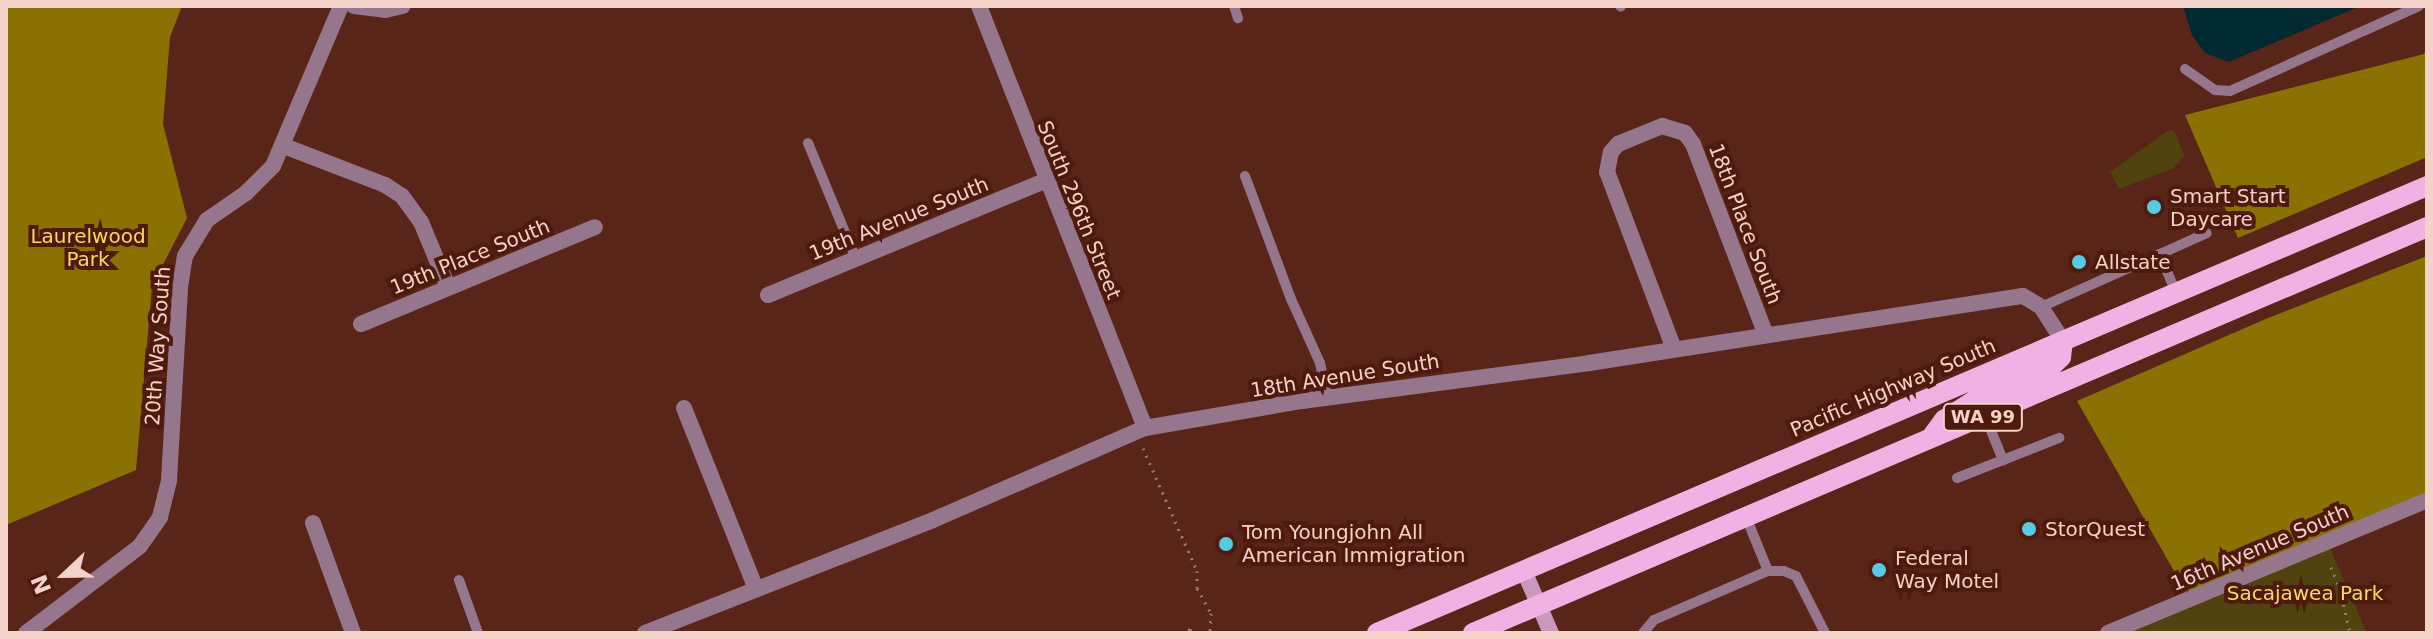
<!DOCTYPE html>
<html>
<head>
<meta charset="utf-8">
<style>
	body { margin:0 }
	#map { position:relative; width:2433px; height:639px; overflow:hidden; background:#5a2519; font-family:"DejaVu Sans",sans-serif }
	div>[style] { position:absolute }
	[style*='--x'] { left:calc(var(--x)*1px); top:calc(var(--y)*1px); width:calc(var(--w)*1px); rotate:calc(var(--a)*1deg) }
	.green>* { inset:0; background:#50430f }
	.forest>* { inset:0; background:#897103 }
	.water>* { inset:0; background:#002931 }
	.path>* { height:3px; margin-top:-1.5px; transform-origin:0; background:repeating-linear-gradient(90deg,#a3776c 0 2px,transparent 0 8px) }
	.lane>* { height:10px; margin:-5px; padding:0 5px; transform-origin:5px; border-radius:5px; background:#95768d }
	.street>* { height:16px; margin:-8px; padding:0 8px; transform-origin:8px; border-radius:8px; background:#95768d }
	.secondary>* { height:16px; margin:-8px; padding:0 8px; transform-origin:8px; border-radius:8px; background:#c998be }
	.primary>* { height:20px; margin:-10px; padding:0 10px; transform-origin:10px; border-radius:10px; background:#f1b2e3 }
	.dots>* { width:22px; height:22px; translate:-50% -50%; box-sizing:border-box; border:4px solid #4f1a0e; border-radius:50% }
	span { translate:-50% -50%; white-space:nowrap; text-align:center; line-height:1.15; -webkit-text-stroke:8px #4f1a0e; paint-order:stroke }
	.shield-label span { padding:2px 6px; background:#4f1a0e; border:2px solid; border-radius:6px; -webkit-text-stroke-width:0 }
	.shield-label { font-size:18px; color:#f4d2c9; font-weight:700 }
	.poi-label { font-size:20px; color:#f4d2c9 }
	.left { translate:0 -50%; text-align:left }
	.street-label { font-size:20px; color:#f4d2c9 }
	.park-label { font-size:20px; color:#f9d960 }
	.frame { position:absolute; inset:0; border:8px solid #f4d2c9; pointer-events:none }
	.north { position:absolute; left:24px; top:535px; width:80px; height:80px; -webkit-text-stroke:6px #4f1a0e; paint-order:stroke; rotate:248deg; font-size:22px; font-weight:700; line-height:32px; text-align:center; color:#f4d2c9 }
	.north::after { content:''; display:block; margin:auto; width:28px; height:36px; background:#f4d2c9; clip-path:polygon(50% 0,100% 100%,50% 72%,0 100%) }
</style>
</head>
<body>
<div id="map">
	<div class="green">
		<i style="clip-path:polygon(2169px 130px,2174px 131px,2184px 155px,2174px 168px,2119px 189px,2110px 172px)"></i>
		<i style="clip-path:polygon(2327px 541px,2367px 633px,2108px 633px)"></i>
	</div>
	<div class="forest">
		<i style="clip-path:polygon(6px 6px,182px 6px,170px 37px,163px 124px,187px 218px,152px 286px,136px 470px,6px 525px)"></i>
		<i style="clip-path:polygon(2427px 47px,2427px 157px,2238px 238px,2185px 115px,2424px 54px)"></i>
		<i style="clip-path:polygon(2427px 256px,2427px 500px,2190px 599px,2077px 401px,2268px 318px)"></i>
	</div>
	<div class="water">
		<i style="clip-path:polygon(2183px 6px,2360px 6px,2229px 62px,2205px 53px,2192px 35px)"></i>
	</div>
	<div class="path">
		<i style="--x:1143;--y:448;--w:134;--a:66.3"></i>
		<i style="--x:1197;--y:571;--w:17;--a:90"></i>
		<i style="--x:1197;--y:588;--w:29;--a:61"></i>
		<i style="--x:1211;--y:613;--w:20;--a:93"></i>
		<i style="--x:2331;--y:567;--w:24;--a:68"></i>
		<i style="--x:2340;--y:589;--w:45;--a:77.2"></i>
		<i style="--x:1181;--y:633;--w:10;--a:-24"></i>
		<i style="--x:1190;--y:629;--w:4;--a:63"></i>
	</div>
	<div class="lane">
		<i style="--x:1234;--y:6;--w:13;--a:72"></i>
		<i style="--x:1620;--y:6;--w:1;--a:45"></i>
		<i style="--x:2185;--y:69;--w:37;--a:35"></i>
		<i style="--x:2215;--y:90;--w:15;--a:4"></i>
		<i style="--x:2230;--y:91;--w:207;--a:-24.2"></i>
		<i style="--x:808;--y:143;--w:126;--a:67.5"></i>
		<i style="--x:1245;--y:176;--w:131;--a:69.5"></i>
		<i style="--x:1291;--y:299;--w:70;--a:65.6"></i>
		<i style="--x:1320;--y:363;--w:35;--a:78"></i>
		<i style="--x:2160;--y:254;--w:51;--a:-24.1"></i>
		<i style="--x:2041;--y:307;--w:130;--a:-24"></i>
		<i style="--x:2160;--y:254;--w:42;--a:67.7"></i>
		<i style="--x:1985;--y:416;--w:48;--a:67.8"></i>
		<i style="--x:1957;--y:478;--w:110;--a:-21.4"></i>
		<i style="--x:1746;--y:517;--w:58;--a:67.8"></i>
		<i style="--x:459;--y:580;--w:56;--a:70.3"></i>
		<i style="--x:1643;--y:633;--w:17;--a:-50"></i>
		<i style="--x:1654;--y:620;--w:124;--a:-23.3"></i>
		<i style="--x:1768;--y:571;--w:16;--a:0"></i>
		<i style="--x:1784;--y:571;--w:13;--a:23"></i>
		<i style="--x:1796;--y:576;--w:64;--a:63"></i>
	</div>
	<div class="street">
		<i style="--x:354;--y:6;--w:31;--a:7"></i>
		<i style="--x:385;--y:10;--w:18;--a:-13"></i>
		<i style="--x:979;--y:6;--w:453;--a:68.5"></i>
		<i style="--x:284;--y:146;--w:108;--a:21.1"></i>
		<i style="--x:385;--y:185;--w:20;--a:33"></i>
		<i style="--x:402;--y:196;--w:32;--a:54"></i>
		<i style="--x:421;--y:222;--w:70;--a:67.4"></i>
		<i style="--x:768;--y:295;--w:300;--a:-22.4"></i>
		<i style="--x:361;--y:324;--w:253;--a:-22.5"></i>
		<i style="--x:1674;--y:349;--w:189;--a:-110.7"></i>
		<i style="--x:1607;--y:172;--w:20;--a:-79"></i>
		<i style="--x:1611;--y:152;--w:11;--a:-49"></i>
		<i style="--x:1618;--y:144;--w:48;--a:-22.2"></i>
		<i style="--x:1662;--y:126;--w:24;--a:17"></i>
		<i style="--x:1685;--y:133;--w:14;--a:54"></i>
		<i style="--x:1693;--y:144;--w:204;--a:69.1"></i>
		<i style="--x:684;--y:408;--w:195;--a:68.3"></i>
		<i style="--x:313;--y:523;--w:117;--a:70"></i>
		<i style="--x:26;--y:633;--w:143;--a:-37.3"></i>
		<i style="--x:140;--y:546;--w:35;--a:-55"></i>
		<i style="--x:160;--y:517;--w:38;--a:-76"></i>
		<i style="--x:169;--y:480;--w:193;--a:-86.7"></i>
		<i style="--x:180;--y:287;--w:31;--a:-81"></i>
		<i style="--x:185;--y:256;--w:42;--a:-58.6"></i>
		<i style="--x:207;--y:220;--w:47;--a:-34.7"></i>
		<i style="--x:246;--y:193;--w:38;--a:-45"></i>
		<i style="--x:273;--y:166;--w:174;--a:-67"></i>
		<i style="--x:645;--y:633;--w:309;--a:-21.4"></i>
		<i style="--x:933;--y:520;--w:231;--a:-23.5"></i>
		<i style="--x:1145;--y:428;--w:159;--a:-9.8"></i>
		<i style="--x:1302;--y:401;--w:290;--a:-7.5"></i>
		<i style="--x:1589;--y:363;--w:439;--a:-8.8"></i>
		<i style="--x:2023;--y:296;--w:21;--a:31"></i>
		<i style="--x:2041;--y:307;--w:40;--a:57.1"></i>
		<i style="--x:2108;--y:633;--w:346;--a:-22.6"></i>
	</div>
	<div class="secondary">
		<i style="--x:1524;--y:571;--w:68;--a:66.5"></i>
	</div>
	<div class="primary">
		<i style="--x:1933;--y:435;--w:19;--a:-54"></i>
		<i style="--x:1944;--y:420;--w:38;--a:-33"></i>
		<i style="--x:1976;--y:399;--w:83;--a:-23.5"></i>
		<i style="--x:2052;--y:366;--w:13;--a:-45"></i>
		<i style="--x:2061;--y:357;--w:16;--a:-83"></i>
		<i style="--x:1377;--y:633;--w:1141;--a:-23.06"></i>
		<i style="--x:1473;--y:633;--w:1037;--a:-23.05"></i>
	</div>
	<div class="dots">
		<i style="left:2154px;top:207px;background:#57c9e2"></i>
		<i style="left:2079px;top:262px;background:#57c9e2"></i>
		<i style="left:2029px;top:529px;background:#57c9e2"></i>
		<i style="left:1226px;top:544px;background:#57c9e2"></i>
		<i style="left:1879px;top:570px;background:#57c9e2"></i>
	</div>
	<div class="shield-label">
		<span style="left:1983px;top:417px">WA 99</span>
	</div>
	<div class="poi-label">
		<span class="left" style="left:2170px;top:208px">Smart Start<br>Daycare</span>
		<span class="left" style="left:2095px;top:262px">Allstate</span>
		<span class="left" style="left:2045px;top:529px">StorQuest</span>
		<span class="left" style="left:1242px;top:544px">Tom Youngjohn All<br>American Immigration</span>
		<span class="left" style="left:1895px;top:570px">Federal<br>Way Motel</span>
	</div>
	<div class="street-label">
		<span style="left:1079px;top:210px;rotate:68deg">South 296th Street</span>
		<span style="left:899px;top:219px;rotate:-22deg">19th Avenue South</span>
		<span style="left:1745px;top:224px;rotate:69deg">18th Place South</span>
		<span style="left:470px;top:257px;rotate:-22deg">19th Place South</span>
		<span style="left:158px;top:346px;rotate:-86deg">20th Way South</span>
		<span style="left:1345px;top:376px;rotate:-9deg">18th Avenue South</span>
		<span style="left:1893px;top:388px;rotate:-23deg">Pacific Highway South</span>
		<span style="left:2260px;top:548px;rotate:-23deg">16th Avenue South</span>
	</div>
	<div class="park-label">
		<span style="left:88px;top:248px">Laurelwood<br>Park</span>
		<span style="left:2305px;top:593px">Sacajawea Park</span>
	</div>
	<div class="frame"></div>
	<div class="north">N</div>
</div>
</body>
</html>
